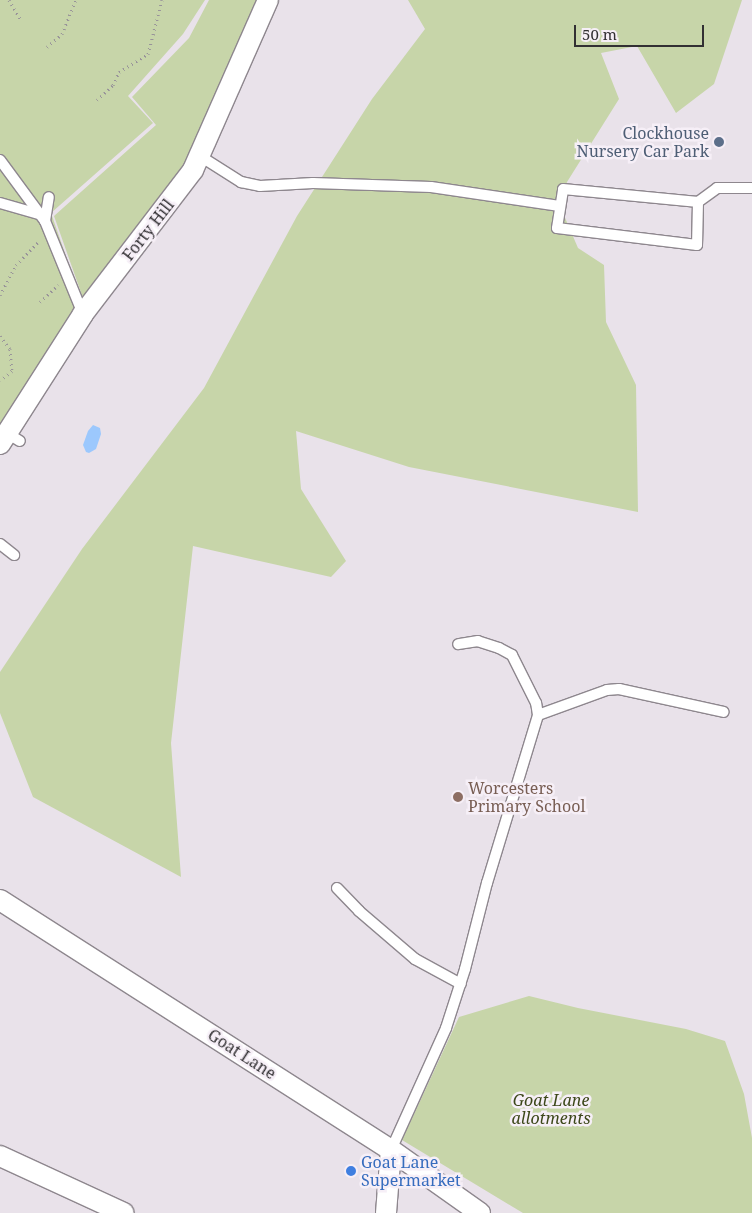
<!DOCTYPE html>
<html>
<head>
<meta charset="utf-8">
<style>
	body { margin:0 }
	#map { position:relative; width:752px; height:1213px; overflow:hidden; background:#e9e2ea; font-family:"Noto Serif",serif }
	div>[style] { position:absolute }
	[style*='--x'] { left:calc(var(--x)*1px); top:calc(var(--y)*1px); width:calc(var(--w)*1px); rotate:calc(var(--a)*1deg) }
	.green>* { inset:0; background:#c7d5a9 }
	.water>* { inset:0; background:#9cc8fd }
	.path>* { height:3px; margin-top:-1.5px; transform-origin:0; background:repeating-linear-gradient(90deg,#989399 0 1px,transparent 0 5px) }
	.roads { filter:drop-shadow(1px 0 #8e878e) drop-shadow(-1px 0 #8e878e) drop-shadow(0 1px #8e878e) drop-shadow(0 -1px #8e878e) }
	.service>* { height:10px; margin:-5px; padding:0 5px; transform-origin:5px; border-radius:5px; background:#fff }
	.minor>* { height:20px; margin:-10px; padding:0 10px; transform-origin:10px; border-radius:10px; background:#fff }
	.dots>* { width:14px; height:14px; translate:-50% -50%; box-sizing:border-box; border:2px solid #f6eff7; border-radius:50% }
	span { translate:-50% -50%; white-space:nowrap; text-align:center; line-height:1.15; -webkit-text-stroke:5px #f6eff7; paint-order:stroke }
	.service-label { font-size:16px; color:#4e5e75 }
	.right { translate:-100% -50%; text-align:right }
	.street-label { font-size:16px; color:#323033 }
	.education-label { font-size:16px; color:#785e54 }
	.left { translate:0 -50%; text-align:left }
	.park-label { font-size:16px; color:#3c4719; font-style:italic }
	.shop-label { font-size:16px; color:#366cbe }
	.scale { position:absolute; left:574px; top:25px; width:130px; height:22px; box-sizing:border-box; border:2px solid #323033; border-top:0; padding-left:6px; font-size:15px; line-height:18px; white-space:nowrap; color:#323033; -webkit-text-stroke:4px #f6eff7; paint-order:stroke }
</style>
</head>
<body>
<div id="map">
	<div class="green">
		<i style="clip-path:polygon(0 0,205px 0,183px 34px,128px 96px,153px 123px,51px 213px,83px 305px,0 427px)"></i>
		<i style="clip-path:polygon(209px 0,258px 0,188px 166px,84px 301px,54px 216px,156px 125px,132px 97px,189px 38px)"></i>
		<i style="clip-path:polygon(408px 0,742px 0,714px 84px,676px 113px,637px 46px,601px 53px,619px 99px,567px 182px,560px 206px,578px 248px,604px 265px,606px 322px,636px 385px,638px 512px,409px 467px,296px 431px,301px 489px,346px 561px,331px 577px,193px 546px,171px 743px,181px 877px,33px 797px,0 713px,0 672px,82px 549px,204px 388px,297px 216px,372px 99px,425px 29px)"></i>
		<i style="clip-path:polygon(529px 996px,578px 1008px,686px 1029px,725px 1041px,744px 1094px,752px 1138px,752px 1213px,523px 1213px,402px 1140px,459px 1017px)"></i>
	</div>
	<div class="water">
		<i style="clip-path:polygon(93px 425px,100px 428px,101px 434px,96px 449px,89px 453px,86px 452px,83px 445px,88px 431px)"></i>
	</div>
	<div class="path">
		<i style="--x:9;--y:0;--w:23;--a:59"></i>
		<i style="--x:47;--y:47;--w:20;--a:-41"></i>
		<i style="--x:62;--y:34;--w:37;--a:-68"></i>
		<i style="--x:97;--y:100;--w:22;--a:-43"></i>
		<i style="--x:113;--y:85;--w:14;--a:-65"></i>
		<i style="--x:119;--y:72;--w:34;--a:-32"></i>
		<i style="--x:148;--y:54;--w:56;--a:-75.5"></i>
		<i style="--x:0;--y:295;--w:34;--a:-62"></i>
		<i style="--x:16;--y:265;--w:33;--a:-46"></i>
		<i style="--x:40;--y:302;--w:25;--a:-43"></i>
		<i style="--x:0;--y:336;--w:16;--a:52"></i>
		<i style="--x:10;--y:349;--w:22;--a:85"></i>
		<i style="--x:12;--y:371;--w:15;--a:143"></i>
	</div>
	<div class="roads">
		<div class="service">
			<i style="--x:200;--y:156;--w:49;--a:32.4"></i>
			<i style="--x:241;--y:182;--w:19;--a:12"></i>
			<i style="--x:260;--y:186;--w:53;--a:-3.2"></i>
			<i style="--x:313;--y:183;--w:118;--a:1.9"></i>
			<i style="--x:431;--y:187;--w:130;--a:8.4"></i>
			<i style="--x:0;--y:160;--w:76;--a:53.6"></i>
			<i style="--x:45;--y:221;--w:100;--a:67.8"></i>
			<i style="--x:698;--y:202;--w:43;--a:91.3"></i>
			<i style="--x:697;--y:245;--w:141;--a:-173.1"></i>
			<i style="--x:557;--y:228;--w:39;--a:-81"></i>
			<i style="--x:563;--y:189;--w:136;--a:5.5"></i>
			<i style="--x:698;--y:202;--w:24;--a:-36"></i>
			<i style="--x:717;--y:188;--w:35;--a:0"></i>
			<i style="--x:0;--y:203;--w:40;--a:16"></i>
			<i style="--x:45;--y:221;--w:24;--a:-81"></i>
			<i style="--x:7;--y:433;--w:15;--a:32"></i>
			<i style="--x:0;--y:544;--w:18;--a:38"></i>
			<i style="--x:538;--y:715;--w:73;--a:-19.9"></i>
			<i style="--x:607;--y:690;--w:12;--a:-5"></i>
			<i style="--x:619;--y:689;--w:107;--a:12.4"></i>
			<i style="--x:337;--y:888;--w:32;--a:46"></i>
			<i style="--x:359;--y:911;--w:74;--a:40.6"></i>
			<i style="--x:415;--y:959;--w:52;--a:28.5"></i>
			<i style="--x:391;--y:1150;--w:134;--a:-65.7"></i>
			<i style="--x:446;--y:1028;--w:62;--a:-72.1"></i>
			<i style="--x:465;--y:969;--w:89;--a:-75.7"></i>
			<i style="--x:487;--y:883;--w:176;--a:-73.1"></i>
			<i style="--x:538;--y:715;--w:12;--a:-99"></i>
			<i style="--x:536;--y:703;--w:54;--a:-116.6"></i>
			<i style="--x:512;--y:655;--w:15;--a:-152"></i>
			<i style="--x:499;--y:648;--w:22;--a:-162"></i>
			<i style="--x:478;--y:641;--w:20;--a:171"></i>
		</div>
		<div class="minor">
			<i style="--x:0;--y:444;--w:154;--a:-57.4"></i>
			<i style="--x:83;--y:314;--w:181;--a:-52.6"></i>
			<i style="--x:193;--y:170;--w:186;--a:-66.2"></i>
			<i style="--x:0;--y:900;--w:464;--a:32.6"></i>
			<i style="--x:391;--y:1150;--w:109;--a:35.3"></i>
			<i style="--x:0;--y:1156;--w:136;--a:24.7"></i>
			<i style="--x:386;--y:1213;--w:63;--a:-85.5"></i>
		</div>
	</div>
	<div class="dots">
		<i style="left:719px;top:142px;background:#5c6f8a"></i>
		<i style="left:458px;top:797px;background:#8d6e63"></i>
		<i style="left:351px;top:1171px;background:#3f7fe0"></i>
	</div>
	<div class="service-label">
		<span class="right" style="left:709px;top:142px">Clockhouse<br>Nursery Car Park</span>
	</div>
	<div class="street-label">
		<span style="left:148px;top:230px;rotate:-52deg">Forty Hill</span>
		<span style="left:242px;top:1054px;rotate:33deg">Goat Lane</span>
	</div>
	<div class="education-label">
		<span class="left" style="left:468px;top:797px">Worcesters<br>Primary School</span>
	</div>
	<div class="park-label">
		<span style="left:551px;top:1109px">Goat Lane<br>allotments</span>
	</div>
	<div class="shop-label">
		<span class="left" style="left:361px;top:1171px">Goat Lane<br>Supermarket</span>
	</div>
	<div class="scale">50 m</div>
</div>
</body>
</html>
